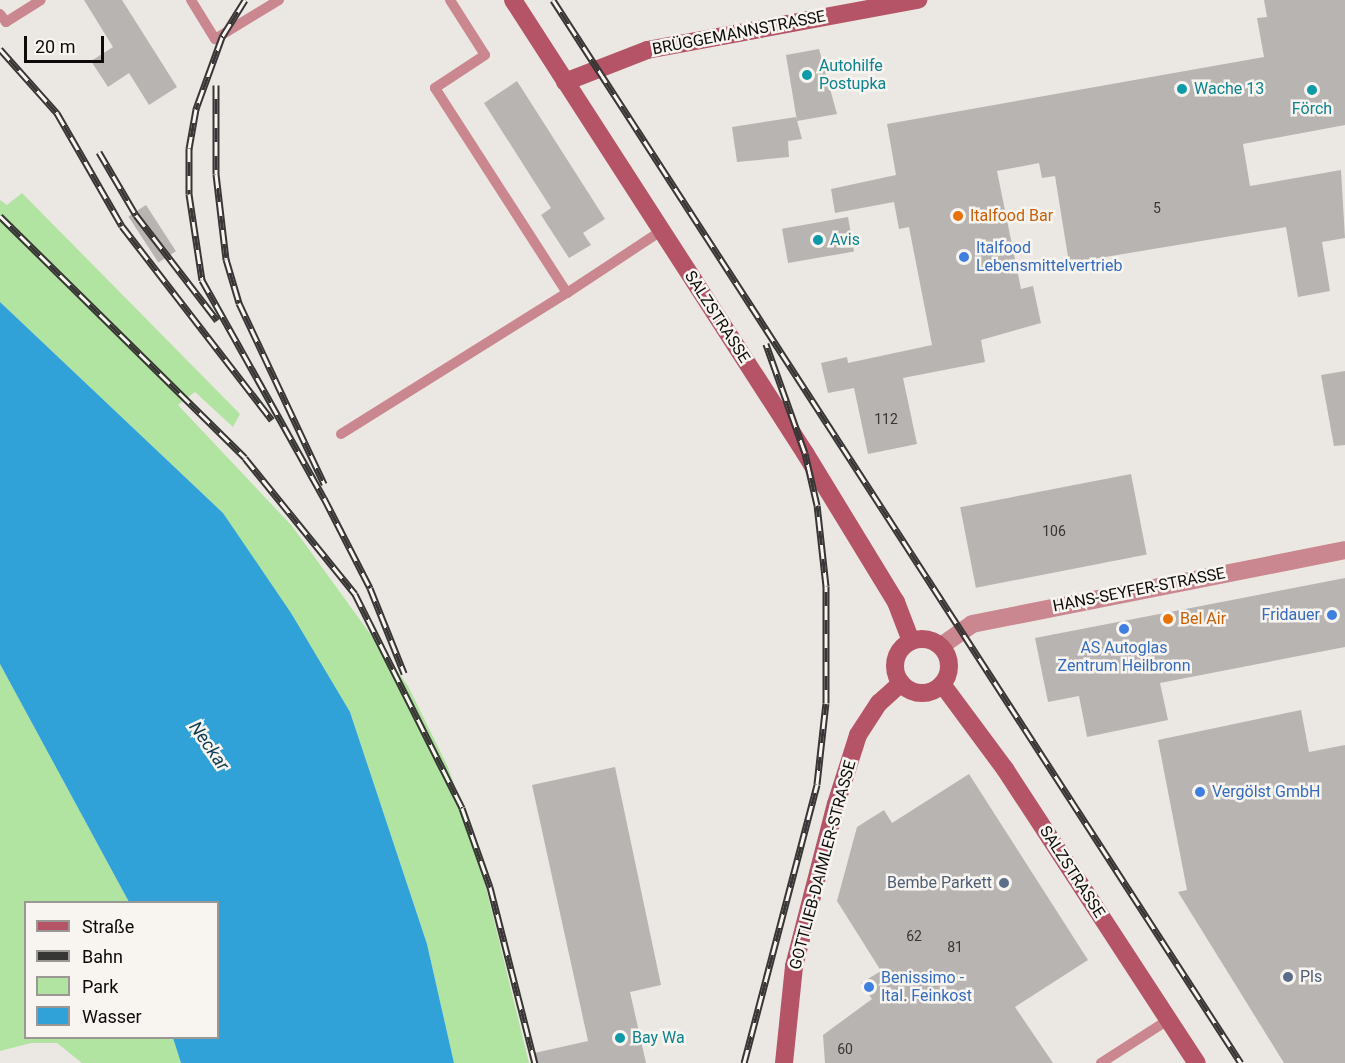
<!DOCTYPE html>
<html>
<head>
<meta charset="utf-8">
<style>
	body { margin:0 }
	#map { position:relative; width:1345px; height:1063px; overflow:hidden; background:#ebe8e4; font-family:Roboto,sans-serif }
	div>[style] { position:absolute }
	[style*='--x'] { left:calc(var(--x)*1px); top:calc(var(--y)*1px); width:calc(var(--w)*1px); rotate:calc(var(--a)*1deg) }
	.green>* { inset:0; background:#b0e4a0 }
	.water>* { inset:0; background:#30a2d8 }
	.building>* { inset:0; background:#b8b4b1; transform-origin:0 0 }
	.lane>* { height:10px; margin:-5px; padding:0 5px; transform-origin:5px; border-radius:5px; background:#ca8790 }
	.street>* { height:18px; margin:-9px; padding:0 9px; transform-origin:9px; border-radius:9px; background:#ca8790 }
	.secondary>* { height:18px; margin:-9px; padding:0 9px; transform-origin:9px; border-radius:9px; background:#b55466 }
	.secondary>.ring { margin:-9px; padding:0; box-sizing:content-box; background:none; border:18px solid #b55466; border-radius:50% }
	.rail>* { height:7px; margin-top:-3.5px; transform-origin:0; background:repeating-linear-gradient(90deg,#f8f5f1 0 14px,#383635 0 28px); box-sizing:border-box; border-block:2px solid #383635 }
	.dots>* { width:16px; height:16px; translate:-50% -50%; box-sizing:border-box; border:3px solid #f8f5f1; border-radius:50% }
	span { translate:-50% -50%; white-space:nowrap; text-align:center; line-height:1.15; -webkit-text-stroke:5px #f8f5f1; paint-order:stroke }
	.number-label { font-size:14px; color:#373534 }
	.number-label span { -webkit-text-stroke-width:0 }
	.street-label { font-size:16px; color:#0c0b0a }
	.culture-label { font-size:16px; color:#0d838f }
	.left { translate:0 -50%; text-align:left }
	.food-label { font-size:16px; color:#c56008 }
	.shop-label { font-size:16px; color:#366cbe }
	.right { translate:-100% -50%; text-align:right }
	.service-label { font-size:16px; color:#4e5e75 }
	.water-label { font-size:18px; color:#0e3d53; font-style:italic }
	.legend { position:absolute; left:24px; top:901px; width:195px; height:138px; box-sizing:border-box; background:#f8f5f1; border:2px solid #9a9795; margin:0; padding:8px 10px; list-style:none; font-size:18px; color:#0c0b0a }
	.legend li { display:flex; align-items:center; gap:12px; height:30px }
	.legend b { width:30px; border:2px solid #9a9795 }
	.scale { position:absolute; left:24px; top:36px; width:80px; height:27px; box-sizing:border-box; border:3px solid #0c0b0a; border-top:0; padding-left:8px; font-size:18px; line-height:21px; white-space:nowrap; color:#0c0b0a; -webkit-text-stroke:4px #f8f5f1; paint-order:stroke }
</style>
</head>
<body>
<div id="map">
	<div class="green">
		<i style="clip-path:polygon(22px 193px,240px 414px,233px 427px,195px 392px,178px 405px,292px 526px,408px 686px,448px 767px,475px 843px,529px 1063px,454px 1063px,427px 944px,350px 712px,223px 513px,0 302px,0 200px,7px 205px)"></i>
		<i style="clip-path:polygon(0 664px,129px 902px,26px 902px,26px 1038px,173px 1038px,181px 1063px,82px 1063px,57px 1043px,31px 1043px,0 1051px)"></i>
	</div>
	<div class="water">
		<i style="clip-path:polygon(0 302px,223px 513px,291px 613px,350px 712px,427px 944px,454px 1063px,181px 1063px,173px 1038px,218px 1038px,218px 902px,129px 902px,0 664px)"></i>
	</div>
	<div class="building">
		<i style="clip-path:polygon(84px 0,122px 0,177px 87px,149px 105px,129px 73px,108px 87px,91px 61px,113px 47px)"></i>
		<i style="clip-path:polygon(1264px 0,1345px 0,1345px 125px,1243px 144px,1250px 186px,1341px 170px,1345px 238px,1322px 242px,1330px 291px,1298px 297px,1286px 227px,1069px 263px,1055px 176px,1042px 178px,1039px 163px,997px 171px,1021px 289px,1033px 286px,1041px 323px,981px 340px,985px 362px,903px 378px,917px 444px,868px 454px,854px 388px,828px 393px,821px 363px,847px 357px,848px 363px,932px 345px,909px 227px,899px 229px,894px 202px,835px 213px,831px 189px,896px 175px,887px 124px,1264px 57px,1257px 18px,1267px 17px)"></i>
		<i style="clip-path:polygon(819px 49px,837px 114px,797px 121px,786px 55px)"></i>
		<i style="clip-path:polygon(517px 81px,605px 219px,583px 233px,591px 245px,569px 258px,541px 215px,551px 208px,484px 103px)"></i>
		<i style="clip-path:polygon(796px 117px,802px 139px,788px 141px,789px 157px,737px 162px,732px 127px)"></i>
		<i style="left:146px;top:205px;width:55px;height:21px;rotate:57deg"></i>
		<i style="left:848px;top:217px;width:35px;height:67px;rotate:80deg"></i>
		<i style="clip-path:polygon(1345px 371px,1345px 445px,1334px 446px,1321px 375px)"></i>
		<i style="left:1131px;top:474px;width:82px;height:174px;rotate:79deg"></i>
		<i style="clip-path:polygon(1345px 578px,1345px 647px,1160px 683px,1168px 720px,1087px 737px,1079px 696px,1048px 702px,1035px 638px)"></i>
		<i style="clip-path:polygon(1301px 710px,1309px 752px,1345px 745px,1345px 1063px,1284px 1063px,1178px 892px,1187px 890px,1158px 740px)"></i>
		<i style="clip-path:polygon(615px 767px,661px 985px,630px 992px,646px 1063px,531px 1063px,530px 1054px,588px 1041px,532px 785px)"></i>
		<i style="clip-path:polygon(969px 774px,1088px 960px,1015px 1007px,1053px 1063px,825px 1063px,823px 1035px,872px 999px,861px 983px,881px 971px,837px 901px,857px 827px,884px 810px,892px 823px)"></i>
	</div>
	<div class="lane">
		<i style="--x:191;--y:0;--w:46;--a:58.4"></i>
		<i style="--x:215;--y:39;--w:75;--a:-31.4"></i>
		<i style="--x:450;--y:0;--w:65;--a:57.5"></i>
		<i style="--x:485;--y:55;--w:60;--a:146.6"></i>
		<i style="--x:435;--y:88;--w:244;--a:57.2"></i>
		<i style="--x:567;--y:293;--w:113;--a:-33.4"></i>
		<i style="--x:0;--y:14;--w:10;--a:53"></i>
		<i style="--x:6;--y:22;--w:41;--a:-32.2"></i>
		<i style="--x:341;--y:434;--w:266;--a:-32"></i>
		<i style="--x:1101;--y:1063;--w:80;--a:-32.7"></i>
	</div>
	<div class="street">
		<i style="--x:941;--y:646;--w:38;--a:-35"></i>
		<i style="--x:972;--y:624;--w:380;--a:-11.2"></i>
	</div>
	<div class="secondary">
		<i style="--x:513;--y:0;--w:539;--a:57.19"></i>
		<i style="--x:805;--y:453;--w:175;--a:58.6"></i>
		<i style="--x:896;--y:602;--w:42;--a:69"></i>
		<i style="--x:565;--y:82;--w:88;--a:-21.3"></i>
		<i style="--x:647;--y:50;--w:276;--a:-10.5"></i>
		<i class="ring" style="left:895px;top:639px;width:36px;height:36px"></i>
		<i style="--x:942;--y:684;--w:106;--a:53.5"></i>
		<i style="--x:1005;--y:769;--w:351;--a:56.9"></i>
		<i style="--x:784;--y:1063;--w:98;--a:-84.1"></i>
		<i style="--x:794;--y:966;--w:167;--a:-75.5"></i>
		<i style="--x:836;--y:804;--w:72;--a:-72.3"></i>
		<i style="--x:858;--y:735;--w:38;--a:-57"></i>
		<i style="--x:879;--y:703;--w:30;--a:-42"></i>
	</div>
	<div class="rail">
		<i style="--x:245;--y:0;--w:44;--a:121.9"></i>
		<i style="--x:222;--y:37;--w:77;--a:109.9"></i>
		<i style="--x:196;--y:109;--w:40;--a:100"></i>
		<i style="--x:189;--y:148;--w:46;--a:90"></i>
		<i style="--x:189;--y:194;--w:87;--a:81.4"></i>
		<i style="--x:202;--y:280;--w:250;--a:60.8"></i>
		<i style="--x:324;--y:498;--w:101;--a:62.9"></i>
		<i style="--x:370;--y:588;--w:92;--a:68.2"></i>
		<i style="--x:553;--y:0;--w:1266;--a:57.09"></i>
		<i style="--x:0;--y:49;--w:86;--a:48.3"></i>
		<i style="--x:57;--y:113;--w:130;--a:60.1"></i>
		<i style="--x:122;--y:226;--w:245;--a:52.3"></i>
		<i style="--x:216;--y:85;--w:89;--a:90"></i>
		<i style="--x:216;--y:174;--w:86;--a:83.3"></i>
		<i style="--x:226;--y:259;--w:46;--a:73.5"></i>
		<i style="--x:239;--y:303;--w:200;--a:64.8"></i>
		<i style="--x:99;--y:152;--w:73;--a:59.6"></i>
		<i style="--x:136;--y:215;--w:133;--a:52.4"></i>
		<i style="--x:0;--y:216;--w:344;--a:44.6"></i>
		<i style="--x:245;--y:458;--w:175;--a:51"></i>
		<i style="--x:355;--y:594;--w:239;--a:63.4"></i>
		<i style="--x:462;--y:808;--w:84;--a:70.5"></i>
		<i style="--x:490;--y:887;--w:182;--a:75.7"></i>
		<i style="--x:744;--y:1063;--w:288;--a:-75.3"></i>
		<i style="--x:817;--y:784;--w:81;--a:-83.7"></i>
		<i style="--x:826;--y:703;--w:117;--a:-90"></i>
		<i style="--x:826;--y:586;--w:81;--a:-96.3"></i>
		<i style="--x:817;--y:505;--w:53;--a:-103"></i>
		<i style="--x:805;--y:453;--w:116;--a:-109.7"></i>
	</div>
	<div class="dots">
		<i style="left:807px;top:75px;background:#0f9aa8"></i>
		<i style="left:1182px;top:89px;background:#0f9aa8"></i>
		<i style="left:1312px;top:90px;background:#0f9aa8"></i>
		<i style="left:958px;top:216px;background:#e8710a"></i>
		<i style="left:818px;top:240px;background:#0f9aa8"></i>
		<i style="left:964px;top:257px;background:#3f7fe0"></i>
		<i style="left:1332px;top:615px;background:#3f7fe0"></i>
		<i style="left:1168px;top:619px;background:#e8710a"></i>
		<i style="left:1124px;top:629px;background:#3f7fe0"></i>
		<i style="left:1200px;top:792px;background:#3f7fe0"></i>
		<i style="left:1004px;top:883px;background:#5c6f8a"></i>
		<i style="left:1288px;top:977px;background:#5c6f8a"></i>
		<i style="left:869px;top:987px;background:#3f7fe0"></i>
		<i style="left:620px;top:1038px;background:#0f9aa8"></i>
	</div>
	<div class="number-label">
		<span style="left:1157px;top:208px">5</span>
		<span style="left:886px;top:419px">112</span>
		<span style="left:1054px;top:531px">106</span>
		<span style="left:914px;top:936px">62</span>
		<span style="left:955px;top:947px">81</span>
		<span style="left:845px;top:1049px">60</span>
	</div>
	<div class="street-label">
		<span style="left:739px;top:33px;rotate:-11deg">BRÜGGEMANNSTRASSE</span>
		<span style="left:717px;top:317px;rotate:57deg">SALZSTRASSE</span>
		<span style="left:1139px;top:590px;rotate:-11deg">HANS-SEYFER-STRASSE</span>
		<span style="left:823px;top:865px;rotate:-75deg">GOTTLIEB-DAIMLER-STRASSE</span>
		<span style="left:1072px;top:872px;rotate:57deg">SALZSTRASSE</span>
	</div>
	<div class="culture-label">
		<span class="left" style="left:819px;top:75px">Autohilfe<br>Postupka</span>
		<span class="left" style="left:1194px;top:89px">Wache 13</span>
		<span style="left:1312px;top:109px">Förch</span>
		<span class="left" style="left:830px;top:240px">Avis</span>
		<span class="left" style="left:632px;top:1038px">Bay Wa</span>
	</div>
	<div class="food-label">
		<span class="left" style="left:970px;top:216px">Italfood Bar</span>
		<span class="left" style="left:1180px;top:619px">Bel Air</span>
	</div>
	<div class="shop-label">
		<span class="left" style="left:976px;top:257px">Italfood<br>Lebensmittelvertrieb</span>
		<span class="right" style="left:1320px;top:615px">Fridauer</span>
		<span style="left:1124px;top:657px">AS Autoglas<br>Zentrum Heilbronn</span>
		<span class="left" style="left:1212px;top:792px">Vergölst GmbH</span>
		<span class="left" style="left:881px;top:987px">Benissimo -<br>Ital. Feinkost</span>
	</div>
	<div class="service-label">
		<span class="right" style="left:992px;top:883px">Bembe Parkett</span>
		<span class="left" style="left:1300px;top:977px">Pls</span>
	</div>
	<div class="water-label">
		<span style="left:209px;top:746px;rotate:55deg">Neckar</span>
	</div>
	<ul class="legend">
	<li><b style="height:8px;background:#b55466"></b>Straße</li>
	<li><b style="height:8px;background:#383635"></b>Bahn</li>
	<li><b style="height:16px;background:#b0e4a0"></b>Park</li>
	<li><b style="height:16px;background:#30a2d8"></b>Wasser</li>
	</ul>
	<div class="scale">20 m</div>
</div>
</body>
</html>
